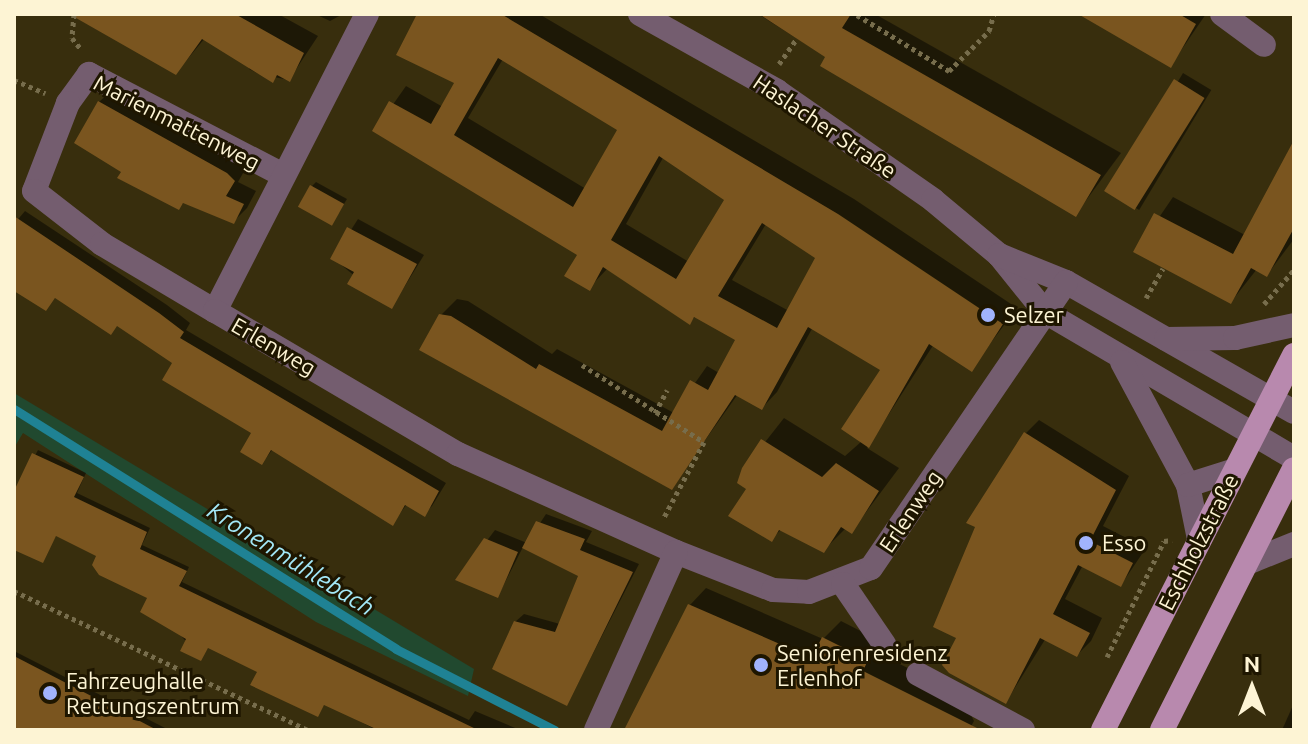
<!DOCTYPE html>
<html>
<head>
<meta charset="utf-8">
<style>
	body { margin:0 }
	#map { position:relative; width:1308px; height:744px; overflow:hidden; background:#382e0d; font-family:Ubuntu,sans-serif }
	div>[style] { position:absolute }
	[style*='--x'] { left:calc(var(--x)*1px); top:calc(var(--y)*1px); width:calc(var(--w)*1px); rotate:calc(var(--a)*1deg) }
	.green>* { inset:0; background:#21492f }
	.shadow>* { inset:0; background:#0007; transform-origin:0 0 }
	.stream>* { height:9px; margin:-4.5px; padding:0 4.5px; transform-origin:4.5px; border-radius:4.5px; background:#1f8294 }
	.building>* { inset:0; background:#7a551f; transform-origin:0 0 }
	.path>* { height:5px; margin-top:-2.5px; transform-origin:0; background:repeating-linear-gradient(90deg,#776d4c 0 4px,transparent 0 8px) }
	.minor>* { height:24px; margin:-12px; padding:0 12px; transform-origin:12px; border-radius:12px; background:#745d6f }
	.major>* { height:24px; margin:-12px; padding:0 12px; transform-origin:12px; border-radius:12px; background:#b889ae }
	.dots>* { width:22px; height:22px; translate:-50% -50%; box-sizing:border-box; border:4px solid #1e1600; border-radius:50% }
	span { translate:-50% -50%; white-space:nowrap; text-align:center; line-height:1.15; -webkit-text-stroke:6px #1e1600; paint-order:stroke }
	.street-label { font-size:22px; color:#fdf4d4 }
	.poi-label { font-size:22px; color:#fdf4d4 }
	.left { translate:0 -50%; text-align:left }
	.water-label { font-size:24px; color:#a3e8f7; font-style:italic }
	.frame { position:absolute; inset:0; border:16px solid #fdf4d4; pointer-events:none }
	.north { position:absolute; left:1212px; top:648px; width:80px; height:80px; -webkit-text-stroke:6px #1e1600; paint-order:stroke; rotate:0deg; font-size:22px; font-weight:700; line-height:32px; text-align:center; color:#fdf4d4 }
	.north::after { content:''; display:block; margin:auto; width:28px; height:36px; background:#fdf4d4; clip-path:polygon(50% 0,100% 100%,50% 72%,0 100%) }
</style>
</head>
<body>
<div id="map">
	<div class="green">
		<i style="clip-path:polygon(14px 393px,474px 669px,468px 696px,316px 622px,23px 433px,14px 448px)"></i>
	</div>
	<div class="shadow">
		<i style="clip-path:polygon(95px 14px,278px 14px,318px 36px,289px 80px,259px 74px,249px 69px,252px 62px,205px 38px,176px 73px)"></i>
		<i style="clip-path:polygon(315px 14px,343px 14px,330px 21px)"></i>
		<i style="clip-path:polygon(evenodd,422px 14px,539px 14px,854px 199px,1017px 308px,971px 369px,934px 344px,867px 448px,899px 468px,852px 531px,846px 528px,824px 550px,782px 529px,771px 539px,744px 469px,784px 418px,845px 456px,862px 441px,883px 370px,813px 327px,777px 392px,762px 408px,738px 394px,671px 488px,441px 315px,457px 299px,468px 301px,552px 354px,557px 349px,674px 413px,707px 366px,719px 373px,738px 340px,696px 316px,689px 322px,608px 268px,589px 288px,579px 255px,375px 130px,406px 86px,443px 107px,457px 82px,422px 14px,503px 59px,619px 129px,586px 189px,468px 118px,503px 59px,422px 14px,664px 156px,727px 199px,689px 262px,626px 224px,664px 156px,422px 14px,766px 224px,818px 258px,789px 311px,732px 280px,766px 224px)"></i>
		<i style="clip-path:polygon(758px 14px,875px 14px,1121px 153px,1076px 214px)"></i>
		<i style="clip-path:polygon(1082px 14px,1206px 14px,1171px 65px)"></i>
		<i style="left:1183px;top:73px;width:33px;height:140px;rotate:31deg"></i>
		<i style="clip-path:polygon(113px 89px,247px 166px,238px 182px,256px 191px,247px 208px,233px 222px,185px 201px,178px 208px,124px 171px,99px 102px)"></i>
		<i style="clip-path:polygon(1294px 144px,1294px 239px,1267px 275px,1257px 269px,1231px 302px,1136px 251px,1173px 197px,1245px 235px)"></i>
		<i style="clip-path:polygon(316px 182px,347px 199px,332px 223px,312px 186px)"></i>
		<i style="clip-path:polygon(25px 211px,167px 305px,190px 323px,186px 330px,446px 483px,432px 506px,424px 514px,407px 504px,392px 524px,273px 449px,262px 463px,253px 432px,175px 362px,119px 324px,56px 297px,46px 308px,14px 284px,14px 224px)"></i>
		<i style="clip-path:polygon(358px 219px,424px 255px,392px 307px,333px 258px)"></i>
		<i style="clip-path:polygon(1039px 420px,1129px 476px,1103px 526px,1146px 548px,1121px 585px,1083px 565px,1065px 599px,1102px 618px,1091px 641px,1077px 655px,1046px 638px,1006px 702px,959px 637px,1025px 434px)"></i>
		<i style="clip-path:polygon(38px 450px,86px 473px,77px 493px,150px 528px,142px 545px,189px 567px,182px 582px,469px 720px,475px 711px,520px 730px,376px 730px,325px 703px,318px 715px,260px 671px,209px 646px,201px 659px,149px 598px,99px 555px,57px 534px,42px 561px,14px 547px,14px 495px)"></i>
		<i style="clip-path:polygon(546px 514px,592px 531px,586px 542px,639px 564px,567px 704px,515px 622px,524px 614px,560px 624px,581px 576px,523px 547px,498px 596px,458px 579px,495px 530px,527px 543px)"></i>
		<i style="clip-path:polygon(706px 588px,823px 639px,841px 621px,884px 643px,878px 653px,961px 695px,974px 721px,969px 730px,625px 730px,690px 605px)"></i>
		<i style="clip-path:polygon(14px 651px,169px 730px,14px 730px)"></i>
		<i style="clip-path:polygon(1294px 703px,1294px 730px,1282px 730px)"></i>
	</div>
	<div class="stream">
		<i style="--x:14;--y:409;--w:451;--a:32.1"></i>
		<i style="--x:396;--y:649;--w:178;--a:27.1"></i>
	</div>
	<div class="building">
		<i style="clip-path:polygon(69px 14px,235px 14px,304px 53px,290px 82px,277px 75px,273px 83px,202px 39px,176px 75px)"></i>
		<i style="clip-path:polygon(evenodd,417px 14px,501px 14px,838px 214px,1003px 324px,972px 372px,929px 344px,869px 448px,841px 429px,880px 370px,808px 327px,762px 410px,735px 395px,672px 490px,419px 350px,439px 314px,451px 316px,536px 369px,539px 364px,662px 431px,690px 380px,708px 390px,735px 340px,694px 317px,690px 325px,603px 267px,590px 291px,564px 276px,577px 255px,372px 131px,389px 101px,431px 124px,454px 83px,396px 55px,417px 14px,498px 58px,617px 130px,573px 207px,454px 135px,498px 58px,417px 14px,659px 156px,724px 200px,676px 279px,611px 240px,659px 156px,417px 14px,762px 223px,815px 258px,777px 328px,718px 296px,762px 223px)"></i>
		<i style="clip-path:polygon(759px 14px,851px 14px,842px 28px,1101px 175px,1076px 217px,820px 66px,825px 57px)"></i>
		<i style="clip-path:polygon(1078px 14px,1179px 14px,1196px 24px,1171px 68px)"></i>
		<i style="left:1174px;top:79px;width:36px;height:132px;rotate:32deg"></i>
		<i style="clip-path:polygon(98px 101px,227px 173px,235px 181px,226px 196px,244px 204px,234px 224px,183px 203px,179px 210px,117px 178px,121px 172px,74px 143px)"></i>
		<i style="clip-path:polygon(1294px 140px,1294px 228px,1267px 277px,1251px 268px,1231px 304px,1133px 252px,1154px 213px,1233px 254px)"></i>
		<i style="left:310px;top:185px;width:39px;height:25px;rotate:29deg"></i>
		<i style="clip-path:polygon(14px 216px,159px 313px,184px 332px,180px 338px,439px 491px,425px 517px,405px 505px,393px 526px,271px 450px,262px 465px,240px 452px,251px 433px,162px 380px,172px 363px,117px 326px,111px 335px,55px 298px,46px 311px,14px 291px)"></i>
		<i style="clip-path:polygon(347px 227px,417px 264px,392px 309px,347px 284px,354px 272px,330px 259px)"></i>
		<i style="clip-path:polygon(1024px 432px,1116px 490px,1090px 541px,1133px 563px,1121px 587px,1078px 565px,1053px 614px,1090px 633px,1077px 657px,1040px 638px,1006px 704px,949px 673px,942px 665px,956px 638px,933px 627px,975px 527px,966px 523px)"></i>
		<i style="clip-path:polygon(761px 439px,822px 477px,836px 463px,879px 491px,852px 534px,841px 527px,824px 553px,779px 530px,772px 542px,728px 516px,746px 489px,737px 483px,742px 468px)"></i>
		<i style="clip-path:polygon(32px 453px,84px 477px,74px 497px,147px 532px,140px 549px,187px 571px,179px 586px,478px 730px,378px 730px,324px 705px,318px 717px,250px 685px,257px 672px,208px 648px,201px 661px,180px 651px,186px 639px,140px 612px,147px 598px,99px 575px,92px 565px,96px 556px,56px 536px,43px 563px,14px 550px,14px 491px)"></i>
		<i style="clip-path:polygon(536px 521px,585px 539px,580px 550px,633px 572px,567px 706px,492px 669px,514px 621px,555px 632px,578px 576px,522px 548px)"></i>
		<i style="clip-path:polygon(484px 538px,518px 552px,498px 598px,455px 580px)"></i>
		<i style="clip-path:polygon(688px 604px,812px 658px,822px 637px,868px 660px,863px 671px,981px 730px,624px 730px)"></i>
		<i style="clip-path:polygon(14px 656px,157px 730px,14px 730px)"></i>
	</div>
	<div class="path">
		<i style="--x:74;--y:14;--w:24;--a:95"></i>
		<i style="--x:72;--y:38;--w:14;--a:51"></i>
		<i style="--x:857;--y:15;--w:108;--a:31.3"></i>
		<i style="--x:949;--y:71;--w:57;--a:-45"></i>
		<i style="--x:989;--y:31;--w:18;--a:-74"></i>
		<i style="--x:779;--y:64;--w:29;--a:-55"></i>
		<i style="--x:14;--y:80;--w:34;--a:23"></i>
		<i style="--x:1146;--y:298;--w:34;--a:-60"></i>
		<i style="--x:1264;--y:304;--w:45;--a:-48.6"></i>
		<i style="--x:582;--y:365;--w:144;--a:32.3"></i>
		<i style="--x:704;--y:442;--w:87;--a:118"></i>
		<i style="--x:655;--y:413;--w:26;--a:-62"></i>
		<i style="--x:14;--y:591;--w:325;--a:25.3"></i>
		<i style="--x:1107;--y:657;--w:129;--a:-63.8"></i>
		<i style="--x:1164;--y:541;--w:8;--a:-7"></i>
	</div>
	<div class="minor">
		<i style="--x:640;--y:14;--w:157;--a:29.3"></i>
		<i style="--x:777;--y:91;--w:190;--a:34.9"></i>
		<i style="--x:933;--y:200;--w:86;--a:39.8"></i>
		<i style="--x:999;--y:255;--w:73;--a:51.1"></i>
		<i style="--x:1045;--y:312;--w:289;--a:30.4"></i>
		<i style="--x:1222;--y:14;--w:52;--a:36.4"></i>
		<i style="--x:283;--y:175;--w:219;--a:-152.5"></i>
		<i style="--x:89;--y:74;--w:36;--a:126"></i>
		<i style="--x:68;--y:103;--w:94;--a:111.1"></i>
		<i style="--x:34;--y:191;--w:86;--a:37.9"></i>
		<i style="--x:102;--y:244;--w:131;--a:30.7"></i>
		<i style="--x:215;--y:311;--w:334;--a:-62.9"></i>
		<i style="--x:999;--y:255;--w:72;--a:21.9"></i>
		<i style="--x:1066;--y:282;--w:262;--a:29.7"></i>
		<i style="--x:215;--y:311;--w:282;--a:30.5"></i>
		<i style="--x:458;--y:454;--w:239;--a:24.2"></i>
		<i style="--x:676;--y:552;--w:104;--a:21.4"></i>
		<i style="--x:773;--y:590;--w:36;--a:3"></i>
		<i style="--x:809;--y:592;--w:66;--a:-21.2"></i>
		<i style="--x:871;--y:568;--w:346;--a:-55.7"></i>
		<i style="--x:1166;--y:339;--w:69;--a:-0.8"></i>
		<i style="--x:1235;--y:338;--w:60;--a:-12.4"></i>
		<i style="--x:1122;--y:362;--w:140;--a:61.8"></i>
		<i style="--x:1188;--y:485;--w:55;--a:78.5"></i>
		<i style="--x:1188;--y:485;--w:49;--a:-17.7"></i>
		<i style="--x:1247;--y:563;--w:51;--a:-22"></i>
		<i style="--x:843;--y:584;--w:73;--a:55.7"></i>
		<i style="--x:918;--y:674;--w:119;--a:28.1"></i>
		<i style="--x:596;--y:730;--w:195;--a:-65.8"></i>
	</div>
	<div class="major">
		<i style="--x:1103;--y:730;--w:421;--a:-63"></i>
		<i style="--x:1162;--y:730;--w:292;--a:-63.2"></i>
	</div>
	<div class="dots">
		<i style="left:988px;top:315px;background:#a1b3fd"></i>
		<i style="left:1086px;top:543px;background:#a1b3fd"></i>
		<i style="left:761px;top:665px;background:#a1b3fd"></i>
		<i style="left:50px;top:693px;background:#a1b3fd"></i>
	</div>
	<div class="street-label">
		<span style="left:177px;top:122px;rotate:27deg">Marienmattenweg</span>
		<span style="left:825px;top:126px;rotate:34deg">Haslacher Straße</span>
		<span style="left:274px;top:346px;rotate:30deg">Erlenweg</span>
		<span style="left:910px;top:511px;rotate:-56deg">Erlenweg</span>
		<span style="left:1198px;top:542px;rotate:-63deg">Eschholzstraße</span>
	</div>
	<div class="poi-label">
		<span class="left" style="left:1004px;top:315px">Selzer</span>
		<span class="left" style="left:1102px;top:543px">Esso</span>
		<span class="left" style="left:777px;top:665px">Seniorenresidenz<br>Erlenhof</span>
		<span class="left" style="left:66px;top:693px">Fahrzeughalle<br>Rettungszentrum</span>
	</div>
	<div class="water-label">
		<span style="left:291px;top:559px;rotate:32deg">Kronenmühlebach</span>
	</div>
	<div class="frame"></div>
	<div class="north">N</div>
</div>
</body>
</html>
